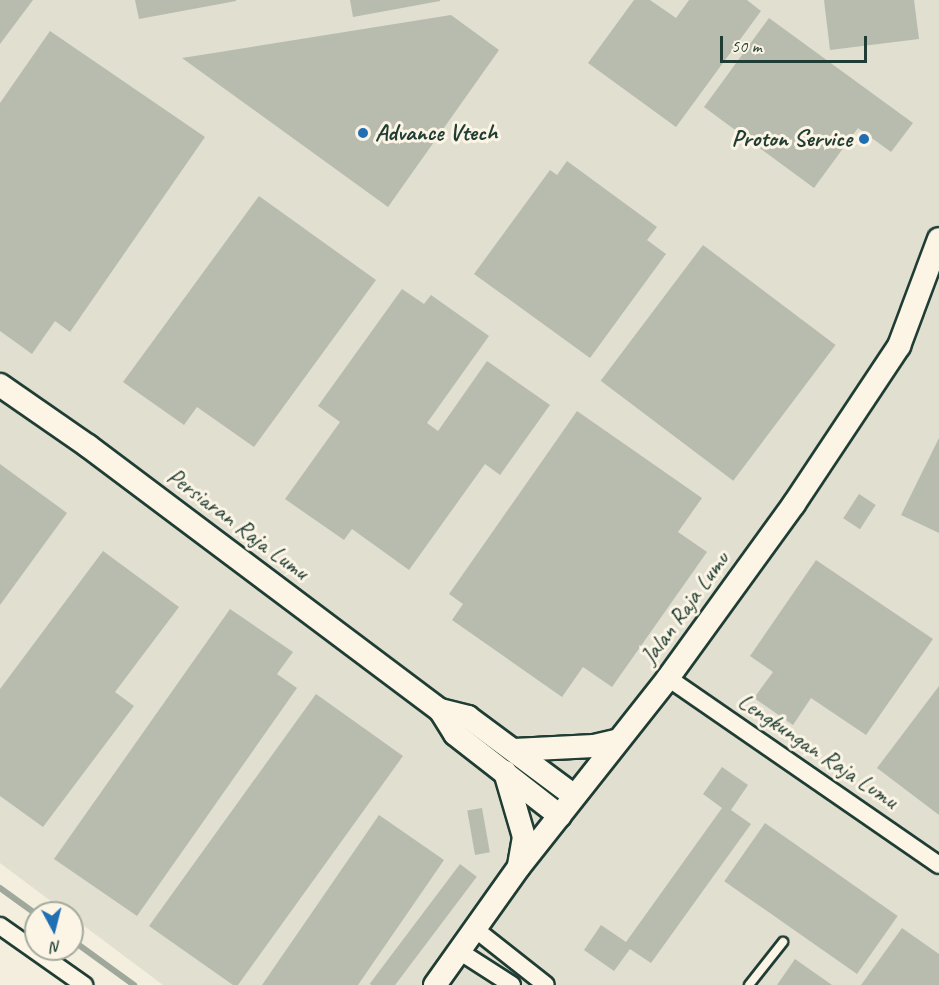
<!DOCTYPE html>
<html>
<head>
<meta charset="utf-8">
<style>
	body { margin:0 }
	#map { position:relative; width:939px; height:985px; overflow:hidden; background:#f3eede; font-family:Caveat,sans-serif }
	div>[style] { position:absolute }
	[style*='--x'] { left:calc(var(--x)*1px); top:calc(var(--y)*1px); width:calc(var(--w)*1px); rotate:calc(var(--a)*1deg) }
	.built>* { inset:0; background:#e1dfd0 }
	.stream>* { height:6px; margin:-3px; padding:0 3px; transform-origin:3px; border-radius:3px; background:#a0a89b }
	.building>* { inset:0; background:#b8bcae; transform-origin:0 0 }
	.roads { filter:drop-shadow(2px 0 #1f3d34) drop-shadow(-2px 0 #1f3d34) drop-shadow(0 2px #1f3d34) drop-shadow(0 -2px #1f3d34) }
	.lane>* { height:8px; margin:-4px; padding:0 4px; transform-origin:4px; border-radius:4px; background:#fcf5e5 }
	.street>* { height:16px; margin:-8px; padding:0 8px; transform-origin:8px; border-radius:8px; background:#fcf5e5 }
	.secondary>* { height:22px; margin:-11px; padding:0 11px; transform-origin:11px; border-radius:11px; background:#fcf5e5 }
	.dots>* { width:16px; height:16px; translate:-50% -50%; box-sizing:border-box; border:3px solid #fcf5e5; border-radius:50% }
	span { translate:-50% -50%; white-space:nowrap; text-align:center; line-height:1.15; -webkit-text-stroke:6px #fcf5e5; paint-order:stroke }
	.poi-label { font-size:24px; color:#1f3d34; font-weight:700 }
	.left { translate:0 -50%; text-align:left }
	.right { translate:-100% -50%; text-align:right }
	.street-label { font-size:24px; color:#1f3d34 }
	.north { position:absolute; left:24px; top:901px; width:60px; height:60px; box-sizing:border-box; background:#fcf5e5; border:2px solid #a4ab9e; border-radius:50%; rotate:173deg; font-size:16px; font-weight:700; line-height:24px; text-align:center; color:#1f3d34 }
	.north::after { content:''; display:block; margin:auto; width:21px; height:27px; background:#1f6fb2; clip-path:polygon(50% 0,100% 100%,50% 72%,0 100%) }
	.scale { position:absolute; left:720px; top:36px; width:147px; height:27px; box-sizing:border-box; border:3px solid #1f3d34; border-top:0; padding-left:8px; font-size:18px; line-height:21px; white-space:nowrap; color:#1f3d34; -webkit-text-stroke:4px #fcf5e5; paint-order:stroke }
</style>
</head>
<body>
<div id="map">
	<div class="built">
		<i style="clip-path:polygon(0 0,939px 0,939px 985px,163px 985px,0 863px)"></i>
	</div>
	<div class="stream">
		<i style="--x:0;--y:888;--w:44;--a:35.8"></i>
		<i style="--x:72;--y:940;--w:77;--a:36"></i>
	</div>
	<div class="building">
		<i style="clip-path:polygon(0 0,33px 0,0 44px)"></i>
		<i style="clip-path:polygon(135px 0,236px 0,236px 1px,139px 19px)"></i>
		<i style="clip-path:polygon(350px 0,440px 0,440px 1px,353px 17px)"></i>
		<i style="clip-path:polygon(634px 0,650px 0,676px 18px,689px 0,747px 0,761px 11px,676px 127px,588px 63px)"></i>
		<i style="clip-path:polygon(824px 0,914px 0,919px 39px,830px 50px)"></i>
		<i style="clip-path:polygon(451px 15px,499px 50px,388px 207px,182px 58px)"></i>
		<i style="clip-path:polygon(769px 18px,913px 123px,891px 152px,858px 128px,814px 188px,704px 107px)"></i>
		<i style="clip-path:polygon(50px 31px,205px 137px,70px 332px,55px 321px,32px 354px,0 331px,0 103px)"></i>
		<i style="clip-path:polygon(567px 161px,657px 227px,647px 240px,666px 254px,590px 358px,474px 274px,550px 170px,557px 175px)"></i>
		<i style="clip-path:polygon(259px 196px,376px 280px,254px 447px,197px 407px,184px 425px,123px 382px)"></i>
		<i style="left:703px;top:245px;width:166px;height:170px;rotate:37deg"></i>
		<i style="clip-path:polygon(402px 289px,424px 304px,431px 295px,489px 336px,427px 423px,438px 431px,487px 361px,550px 405px,500px 475px,485px 464px,409px 570px,352px 529px,344px 540px,285px 499px,340px 422px,318px 406px)"></i>
		<i style="clip-path:polygon(577px 411px,702px 498px,678px 532px,707px 552px,612px 687px,583px 667px,562px 697px,452px 620px,463px 604px,449px 594px)"></i>
		<i style="clip-path:polygon(939px 438px,939px 533px,901px 515px)"></i>
		<i style="clip-path:polygon(0 464px,67px 513px,0 605px)"></i>
		<i style="left:859px;top:494px;width:20px;height:29px;rotate:33deg"></i>
		<i style="clip-path:polygon(103px 551px,179px 607px,115px 692px,134px 706px,43px 827px,0 796px,0 689px)"></i>
		<i style="clip-path:polygon(816px 560px,933px 639px,866px 735px,811px 698px,793px 725px,754px 698px,773px 672px,750px 656px)"></i>
		<i style="clip-path:polygon(230px 609px,293px 652px,277px 674px,297px 688px,137px 916px,54px 859px)"></i>
		<i style="clip-path:polygon(939px 686px,939px 815px,877px 768px)"></i>
		<i style="clip-path:polygon(316px 694px,403px 756px,238px 985px,233px 985px,149px 926px)"></i>
		<i style="clip-path:polygon(722px 767px,748px 785px,731px 810px,751px 824px,651px 963px,630px 949px,614px 971px,584px 950px,601px 925px,626px 942px,722px 808px,703px 794px)"></i>
		<i style="left:482px;top:808px;width:45px;height:15px;rotate:80deg"></i>
		<i style="clip-path:polygon(379px 815px,444px 860px,358px 985px,262px 985px)"></i>
		<i style="left:765px;top:823px;width:162px;height:71px;rotate:35deg"></i>
		<i style="left:460px;top:864px;width:21px;height:150px;rotate:37deg"></i>
		<i style="clip-path:polygon(902px 928px,939px 954px,939px 985px,861px 985px)"></i>
		<i style="clip-path:polygon(795px 959px,832px 985px,777px 985px)"></i>
	</div>
	<div class="roads">
		<div class="lane">
			<i style="--x:749;--y:985;--w:55;--a:-51.7"></i>
		</div>
		<div class="street">
			<i style="--x:668;--y:678;--w:329;--a:34.6"></i>
			<i style="--x:0;--y:926;--w:103;--a:35.1"></i>
			<i style="--x:475;--y:929;--w:90;--a:38.3"></i>
			<i style="--x:459;--y:951;--w:63;--a:32.7"></i>
		</div>
		<div class="secondary">
			<i style="--x:0;--y:385;--w:107;--a:34.7"></i>
			<i style="--x:88;--y:446;--w:440;--a:36.9"></i>
			<i style="--x:440;--y:710;--w:28;--a:58"></i>
			<i style="--x:455;--y:734;--w:133;--a:38"></i>
			<i style="--x:440;--y:710;--w:29;--a:14"></i>
			<i style="--x:468;--y:717;--w:131;--a:36.6"></i>
			<i style="--x:514;--y:750;--w:80;--a:-2.9"></i>
			<i style="--x:594;--y:746;--w:22;--a:-13"></i>
			<i style="--x:505;--y:772;--w:68;--a:73.7"></i>
			<i style="--x:524;--y:837;--w:29;--a:100"></i>
			<i style="--x:435;--y:985;--w:145;--a:-54.6"></i>
			<i style="--x:519;--y:867;--w:241;--a:-51.7"></i>
			<i style="--x:668;--y:678;--w:215;--a:-54.1"></i>
			<i style="--x:794;--y:504;--w:190;--a:-56.4"></i>
			<i style="--x:899;--y:346;--w:114;--a:-69.5"></i>
		</div>
	</div>
	<div class="dots">
		<i style="left:363px;top:133px;background:#1f6fb2"></i>
		<i style="left:864px;top:139px;background:#1f6fb2"></i>
	</div>
	<div class="poi-label">
		<span class="left" style="left:375px;top:133px">Advance Vtech</span>
		<span class="right" style="left:852px;top:139px">Proton Service</span>
	</div>
	<div class="street-label">
		<span style="left:238px;top:524px;rotate:37deg">Persiaran Raja Lumu</span>
		<span style="left:685px;top:608px;rotate:-54deg">Jalan Raja Lumu</span>
		<span style="left:818px;top:751px;rotate:34deg">Lengkungan Raja Lumu</span>
	</div>
	<div class="north">N</div>
	<div class="scale">50 m</div>
</div>
</body>
</html>
